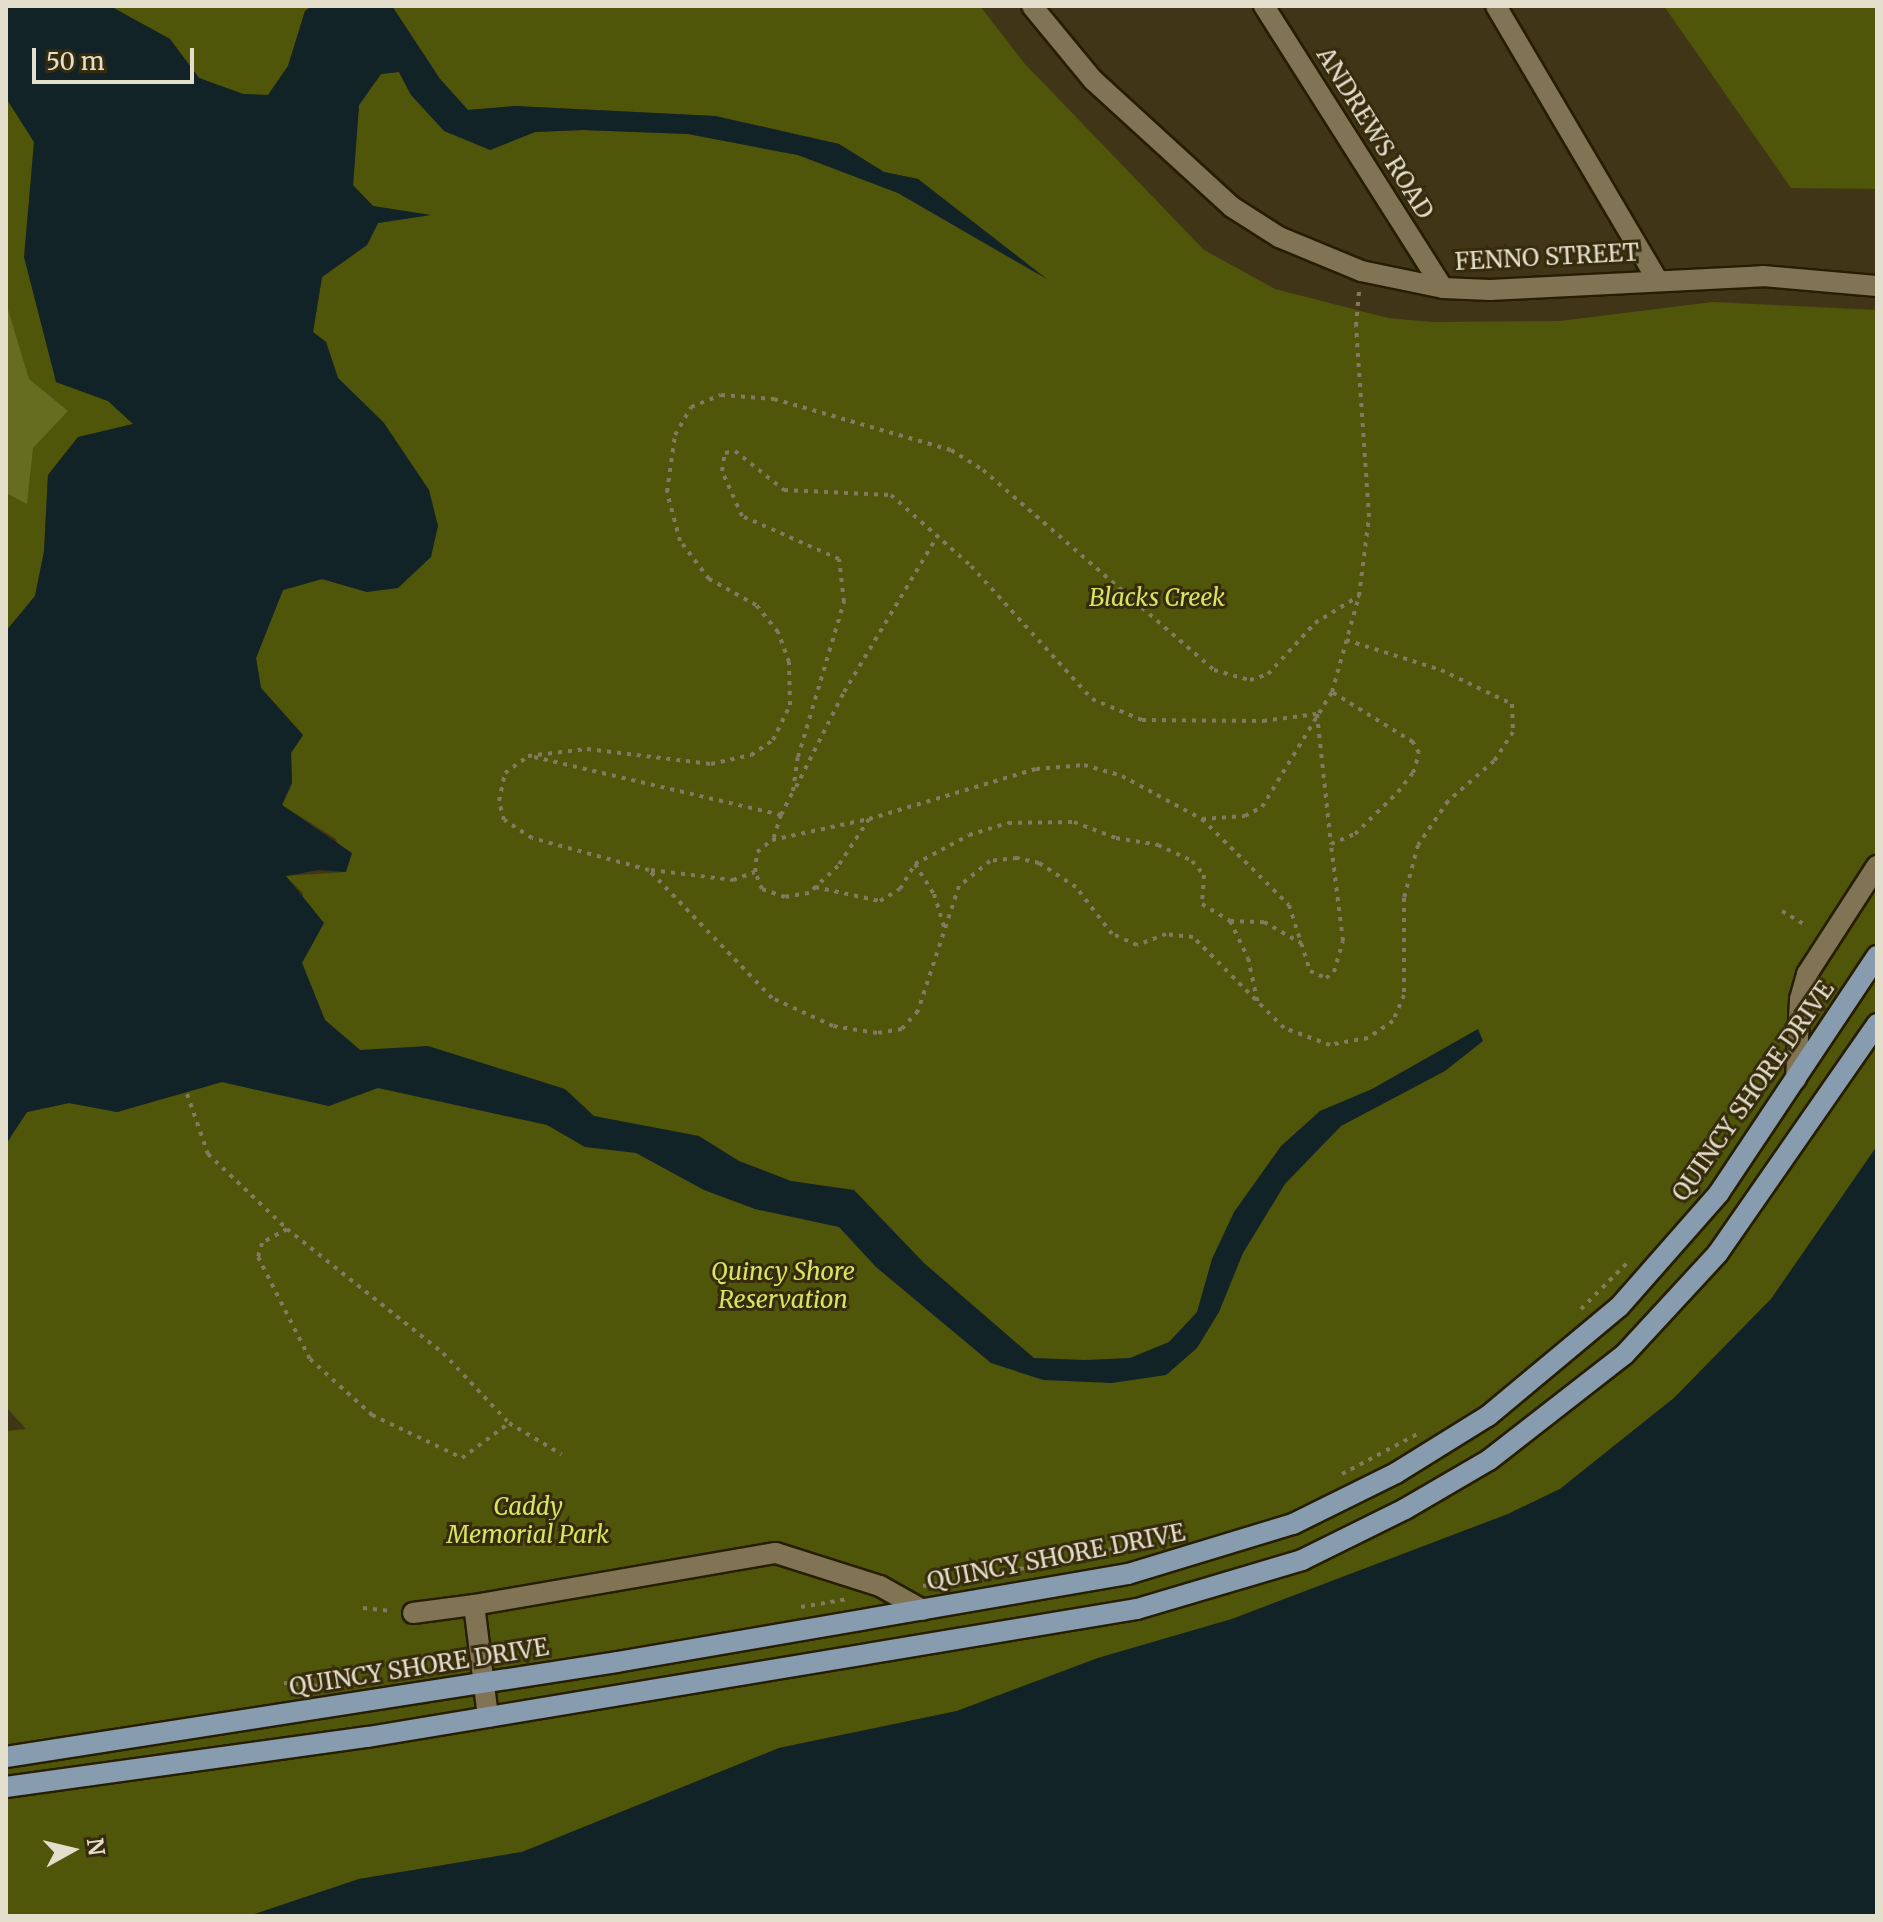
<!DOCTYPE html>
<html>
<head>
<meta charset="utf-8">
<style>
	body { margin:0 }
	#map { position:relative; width:1883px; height:1922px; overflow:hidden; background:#403617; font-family:Merriweather,serif }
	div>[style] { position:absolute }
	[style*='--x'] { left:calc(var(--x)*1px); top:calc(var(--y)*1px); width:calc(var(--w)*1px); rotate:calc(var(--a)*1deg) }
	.green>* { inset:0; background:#4f5509 }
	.forest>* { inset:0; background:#666c20 }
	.water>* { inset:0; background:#122328 }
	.path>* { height:4px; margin-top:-2px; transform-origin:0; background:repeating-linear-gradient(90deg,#837a61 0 4px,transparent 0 10px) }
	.roads { filter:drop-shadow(2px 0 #271d00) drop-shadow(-2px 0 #271d00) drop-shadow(0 2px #271d00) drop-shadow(0 -2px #271d00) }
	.minor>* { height:20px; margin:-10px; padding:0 10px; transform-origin:10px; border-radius:10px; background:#807454 }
	.major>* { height:20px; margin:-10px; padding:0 10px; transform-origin:10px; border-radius:10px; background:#879caf }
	span { translate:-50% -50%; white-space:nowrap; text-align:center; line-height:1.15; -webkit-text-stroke:6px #362b0c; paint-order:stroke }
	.street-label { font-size:24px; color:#e4decc }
	.park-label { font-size:24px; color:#d8e463; font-style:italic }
	.frame { position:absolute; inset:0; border:8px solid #e4decc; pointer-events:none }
	.north { position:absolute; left:32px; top:1810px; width:80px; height:80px; -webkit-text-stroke:6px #362b0c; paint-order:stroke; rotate:82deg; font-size:22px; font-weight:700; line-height:32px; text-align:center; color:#e4decc }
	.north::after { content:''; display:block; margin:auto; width:28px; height:36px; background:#e4decc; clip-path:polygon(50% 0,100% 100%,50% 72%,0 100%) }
	.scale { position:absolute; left:32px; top:48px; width:162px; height:36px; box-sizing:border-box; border:4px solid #e4decc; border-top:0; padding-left:10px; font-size:24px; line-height:28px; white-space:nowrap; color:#e4decc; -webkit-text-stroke:6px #362b0c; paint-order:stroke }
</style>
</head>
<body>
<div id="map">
	<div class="green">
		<i style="clip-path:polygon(110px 6px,312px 6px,305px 11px,288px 66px,268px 95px,243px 94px,199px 78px,170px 39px)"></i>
		<i style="clip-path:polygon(392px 6px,980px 6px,1025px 64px,1204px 250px,1275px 289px,1388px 318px,1432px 322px,1560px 321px,1713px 302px,1877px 310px,1877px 1146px,1771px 1299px,1674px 1398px,1560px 1489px,1508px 1514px,1232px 1619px,1098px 1658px,957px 1711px,779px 1748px,522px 1852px,359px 1879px,249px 1916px,6px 1916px,6px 1431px,26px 1429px,6px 1407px,6px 1144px,27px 1112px,69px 1103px,117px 1112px,222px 1082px,329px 1106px,360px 1050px,325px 1020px,302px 963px,303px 893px,285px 876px,346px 872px,336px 839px,282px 805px,292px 783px,291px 753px,303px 735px,261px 688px,256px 658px,283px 590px,322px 579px,367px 592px,384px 423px,338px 378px,326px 342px,313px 332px,322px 277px,367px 245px,378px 223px,428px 215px,373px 206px,353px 186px,359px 105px,381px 74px,399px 72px,411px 95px,490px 150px,535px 132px,583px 130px,688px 134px,798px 155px,898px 193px,1039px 275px,918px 179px,884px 172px,839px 144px,715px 116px,515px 106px,468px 110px,440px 79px)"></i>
		<i style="clip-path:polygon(1664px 6px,1877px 6px,1877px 189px,1791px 188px)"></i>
		<i style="clip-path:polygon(6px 98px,34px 142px,32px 170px,56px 382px,108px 401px,134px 424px,78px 437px,48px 475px,44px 551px,35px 596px,6px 631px)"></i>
	</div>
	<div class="forest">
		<i style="clip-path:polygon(6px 303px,29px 379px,68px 411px,33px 448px,27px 504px,6px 493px)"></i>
	</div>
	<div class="water">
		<i style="clip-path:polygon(6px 6px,110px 6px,170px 39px,199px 78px,243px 94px,268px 95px,288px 66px,305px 11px,312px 6px,392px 6px,440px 79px,468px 110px,515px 106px,715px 116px,839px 144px,884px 172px,918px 179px,1047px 279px,898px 193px,798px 155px,688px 134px,583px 130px,535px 132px,490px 150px,444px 131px,411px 95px,399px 72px,381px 74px,359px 105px,353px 185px,373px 206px,431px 215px,378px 223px,367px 245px,322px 277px,313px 332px,326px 342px,338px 378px,384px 423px,429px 490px,438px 526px,431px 557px,398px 588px,367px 592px,322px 579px,283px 590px,256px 658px,261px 688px,303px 735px,291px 753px,292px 783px,282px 805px,352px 853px,346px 872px,319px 870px,286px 876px,324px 923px,302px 963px,325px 1020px,360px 1050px,428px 1046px,565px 1089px,594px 1116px,699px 1136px,739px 1161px,791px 1181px,854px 1190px,924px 1263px,1034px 1358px,1085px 1360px,1130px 1358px,1169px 1342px,1197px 1312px,1212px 1259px,1234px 1212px,1281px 1146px,1320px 1111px,1372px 1089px,1478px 1029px,1483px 1041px,1445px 1071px,1341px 1126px,1285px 1184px,1243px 1253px,1219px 1312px,1197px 1348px,1166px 1375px,1112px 1383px,1043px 1380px,991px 1363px,876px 1267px,839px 1227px,755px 1209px,704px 1190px,636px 1153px,585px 1147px,547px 1125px,378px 1088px,329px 1106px,222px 1082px,117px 1112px,69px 1103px,27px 1112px,6px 1144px,6px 631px,35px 596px,44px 551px,48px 475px,78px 437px,133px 424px,108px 401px,56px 382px,24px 257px,34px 142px,6px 98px)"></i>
		<i style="clip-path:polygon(1877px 1146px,1877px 1916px,249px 1916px,359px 1879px,522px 1852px,779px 1748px,957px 1711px,1098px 1658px,1232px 1619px,1508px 1514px,1560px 1489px,1674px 1398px,1771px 1299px)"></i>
	</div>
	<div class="path">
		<i style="--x:1346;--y:640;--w:100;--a:17.5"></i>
		<i style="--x:1441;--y:670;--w:79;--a:25.6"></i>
		<i style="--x:1512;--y:704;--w:28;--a:88"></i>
		<i style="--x:1513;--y:732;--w:35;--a:123"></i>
		<i style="--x:1494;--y:761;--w:61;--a:139"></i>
		<i style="--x:1448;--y:801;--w:53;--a:124.3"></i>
		<i style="--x:1418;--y:845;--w:55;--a:104.8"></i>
		<i style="--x:1404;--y:898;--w:97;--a:90"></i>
		<i style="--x:1404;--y:995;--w:28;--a:113"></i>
		<i style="--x:1393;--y:1021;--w:30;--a:146"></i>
		<i style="--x:1368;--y:1038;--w:39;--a:170"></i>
		<i style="--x:1330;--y:1045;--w:49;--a:-159.7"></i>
		<i style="--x:1284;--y:1028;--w:129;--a:-135"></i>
		<i style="--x:1193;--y:937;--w:27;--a:-174"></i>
		<i style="--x:1166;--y:934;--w:31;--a:159"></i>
		<i style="--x:1137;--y:945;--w:27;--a:-156"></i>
		<i style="--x:1112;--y:934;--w:59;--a:-127.5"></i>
		<i style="--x:1076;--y:887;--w:44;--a:-147"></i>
		<i style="--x:1039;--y:863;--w:23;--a:-167"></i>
		<i style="--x:1017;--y:858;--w:27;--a:174"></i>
		<i style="--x:990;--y:861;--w:40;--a:141"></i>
		<i style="--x:959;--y:886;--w:132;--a:108.2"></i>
		<i style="--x:918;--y:1011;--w:24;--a:132"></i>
		<i style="--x:902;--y:1029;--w:25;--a:171"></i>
		<i style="--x:877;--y:1033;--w:45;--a:-171"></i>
		<i style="--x:833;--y:1026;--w:67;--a:-155.3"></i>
		<i style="--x:772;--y:998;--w:178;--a:-133.9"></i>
		<i style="--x:649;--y:870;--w:121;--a:-164.7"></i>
		<i style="--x:532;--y:838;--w:33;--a:-147"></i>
		<i style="--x:504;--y:820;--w:20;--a:-105"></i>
		<i style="--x:499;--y:801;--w:29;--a:-78"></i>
		<i style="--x:505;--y:773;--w:29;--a:-36"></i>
		<i style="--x:528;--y:756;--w:59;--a:-6.8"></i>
		<i style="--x:587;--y:749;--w:125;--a:6.9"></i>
		<i style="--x:711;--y:764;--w:41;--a:-12.7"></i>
		<i style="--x:751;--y:755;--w:27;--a:-34"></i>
		<i style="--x:773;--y:740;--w:39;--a:-64"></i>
		<i style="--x:790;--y:705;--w:43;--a:-91.3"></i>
		<i style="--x:789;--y:662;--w:32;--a:-110"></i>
		<i style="--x:778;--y:632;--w:35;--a:-129"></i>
		<i style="--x:756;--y:605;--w:54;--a:-151"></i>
		<i style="--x:709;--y:579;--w:48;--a:-127.3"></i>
		<i style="--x:680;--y:541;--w:51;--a:-104.9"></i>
		<i style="--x:667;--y:492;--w:58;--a:-82"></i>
		<i style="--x:675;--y:435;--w:32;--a:-60"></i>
		<i style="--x:691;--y:407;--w:32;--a:-22"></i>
		<i style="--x:721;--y:395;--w:53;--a:4.3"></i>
		<i style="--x:774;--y:399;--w:184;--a:16.1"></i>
		<i style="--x:951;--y:450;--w:38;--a:32"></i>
		<i style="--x:983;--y:470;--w:306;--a:40.9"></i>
		<i style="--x:1214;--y:670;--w:37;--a:16"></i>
		<i style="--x:1250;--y:680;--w:19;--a:-18"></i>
		<i style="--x:1268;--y:674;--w:69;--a:-47.3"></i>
		<i style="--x:1315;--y:623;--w:52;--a:-31.5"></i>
		<i style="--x:534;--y:757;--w:254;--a:13.2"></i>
		<i style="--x:781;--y:815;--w:25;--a:108"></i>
		<i style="--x:796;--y:787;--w:106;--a:-63.2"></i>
		<i style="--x:844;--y:692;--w:183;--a:-59.1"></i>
		<i style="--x:781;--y:815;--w:27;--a:-63"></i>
		<i style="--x:793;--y:791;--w:34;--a:-82"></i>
		<i style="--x:798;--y:757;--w:162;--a:-73.5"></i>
		<i style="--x:844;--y:602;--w:43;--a:-96.6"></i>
		<i style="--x:839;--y:559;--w:106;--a:-156.1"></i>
		<i style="--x:742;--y:516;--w:49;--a:-114"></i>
		<i style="--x:722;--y:471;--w:18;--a:-81"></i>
		<i style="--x:725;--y:453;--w:10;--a:-11"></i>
		<i style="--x:735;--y:451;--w:63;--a:38.5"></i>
		<i style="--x:784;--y:490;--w:107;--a:2.7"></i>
		<i style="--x:891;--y:495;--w:107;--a:41.6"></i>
		<i style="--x:971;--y:566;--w:180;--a:47.7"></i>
		<i style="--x:1092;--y:699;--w:54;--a:22.8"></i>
		<i style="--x:1142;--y:720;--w:121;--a:0.5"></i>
		<i style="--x:1263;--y:721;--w:54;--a:-7.4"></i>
		<i style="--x:1317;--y:714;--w:131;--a:83.9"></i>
		<i style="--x:869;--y:819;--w:56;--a:123.4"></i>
		<i style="--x:838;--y:866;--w:40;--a:137"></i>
		<i style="--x:809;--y:893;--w:24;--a:171"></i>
		<i style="--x:785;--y:897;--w:24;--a:-161"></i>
		<i style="--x:762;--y:889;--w:18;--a:-112"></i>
		<i style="--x:755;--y:872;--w:20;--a:-84"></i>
		<i style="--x:757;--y:852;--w:19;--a:-39"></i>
		<i style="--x:772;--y:840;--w:99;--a:-12.2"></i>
		<i style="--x:869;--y:819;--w:174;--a:-16.7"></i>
		<i style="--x:1036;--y:769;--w:48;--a:-4.8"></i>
		<i style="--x:1084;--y:765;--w:40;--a:16"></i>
		<i style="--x:1122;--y:776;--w:91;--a:28.3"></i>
		<i style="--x:1202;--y:819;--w:43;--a:-4"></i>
		<i style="--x:1245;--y:816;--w:19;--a:-28"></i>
		<i style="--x:1262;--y:807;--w:135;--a:-58.7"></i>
		<i style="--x:1332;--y:692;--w:100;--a:-74.3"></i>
		<i style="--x:1359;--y:596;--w:80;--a:-82.8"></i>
		<i style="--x:1369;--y:517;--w:191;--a:-93.9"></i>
		<i style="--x:1356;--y:326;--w:37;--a:-85"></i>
		<i style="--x:1202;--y:819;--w:122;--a:44.7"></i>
		<i style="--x:1289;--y:905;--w:69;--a:72.3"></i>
		<i style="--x:1310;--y:971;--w:17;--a:24"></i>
		<i style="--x:1326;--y:978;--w:10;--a:-37"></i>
		<i style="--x:1334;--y:972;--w:32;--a:-74"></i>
		<i style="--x:1343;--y:941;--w:98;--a:-97.1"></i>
		<i style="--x:1331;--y:844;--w:26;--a:-23"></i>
		<i style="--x:1355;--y:834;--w:60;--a:-44.3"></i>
		<i style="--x:1398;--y:792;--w:24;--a:-52"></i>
		<i style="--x:1413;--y:773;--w:21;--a:-73"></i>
		<i style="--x:1419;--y:753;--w:13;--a:-119"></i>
		<i style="--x:1413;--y:742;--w:95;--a:-148.3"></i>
		<i style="--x:915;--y:864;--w:36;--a:58"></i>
		<i style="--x:934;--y:894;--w:38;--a:73"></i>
		<i style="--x:651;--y:870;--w:83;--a:7"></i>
		<i style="--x:733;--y:880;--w:23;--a:-20"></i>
		<i style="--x:815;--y:887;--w:66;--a:12.2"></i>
		<i style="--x:880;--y:901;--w:23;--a:-31"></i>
		<i style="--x:900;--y:889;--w:29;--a:-59"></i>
		<i style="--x:915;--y:864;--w:61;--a:-28.2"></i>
		<i style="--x:969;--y:835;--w:41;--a:-17.1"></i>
		<i style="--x:1008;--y:823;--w:66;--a:-0.9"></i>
		<i style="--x:1074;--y:822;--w:45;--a:20.9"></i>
		<i style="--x:1116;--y:838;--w:43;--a:9.5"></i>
		<i style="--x:1158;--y:845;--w:38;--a:25"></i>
		<i style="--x:1192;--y:861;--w:18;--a:49"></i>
		<i style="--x:1204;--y:875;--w:29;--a:94"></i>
		<i style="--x:1202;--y:904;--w:33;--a:31"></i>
		<i style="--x:1230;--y:921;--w:41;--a:64.1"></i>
		<i style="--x:1248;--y:958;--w:47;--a:77.7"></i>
		<i style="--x:1782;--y:911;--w:27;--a:31"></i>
		<i style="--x:1230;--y:921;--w:34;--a:2"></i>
		<i style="--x:1264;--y:922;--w:43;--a:29.6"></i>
		<i style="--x:187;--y:1094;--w:64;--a:70.7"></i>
		<i style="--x:208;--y:1154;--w:109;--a:43.5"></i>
		<i style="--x:287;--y:1229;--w:199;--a:38.5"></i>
		<i style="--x:443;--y:1353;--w:96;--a:46.7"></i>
		<i style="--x:509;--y:1423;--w:61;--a:30.8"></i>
		<i style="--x:287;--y:1229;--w:29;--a:151"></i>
		<i style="--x:262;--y:1243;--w:15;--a:106"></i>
		<i style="--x:258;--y:1257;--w:114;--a:63"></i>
		<i style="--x:310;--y:1359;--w:84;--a:42.1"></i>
		<i style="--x:372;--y:1415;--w:100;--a:25.5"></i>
		<i style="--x:462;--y:1458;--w:59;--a:-36.7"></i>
		<i style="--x:1581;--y:1309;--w:66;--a:-45"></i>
		<i style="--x:1342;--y:1474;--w:87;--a:-28"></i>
		<i style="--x:1010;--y:1571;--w:167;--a:-12.1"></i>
		<i style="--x:923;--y:1586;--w:23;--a:-10"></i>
		<i style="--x:801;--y:1607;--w:48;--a:-9.7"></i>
		<i style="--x:363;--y:1608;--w:30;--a:6"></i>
		<i style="--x:284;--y:1683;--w:35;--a:5"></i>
	</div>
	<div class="roads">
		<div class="minor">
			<i style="--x:1032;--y:6;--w:96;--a:50.5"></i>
			<i style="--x:1093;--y:80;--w:188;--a:42.4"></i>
			<i style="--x:1232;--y:207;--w:56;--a:32.6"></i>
			<i style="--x:1279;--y:237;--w:89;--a:22.5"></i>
			<i style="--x:1361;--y:271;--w:84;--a:11.7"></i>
			<i style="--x:1443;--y:288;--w:47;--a:2.4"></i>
			<i style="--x:1490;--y:290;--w:273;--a:-2.9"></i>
			<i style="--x:1763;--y:276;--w:114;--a:5"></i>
			<i style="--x:1264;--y:6;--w:334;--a:57.6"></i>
			<i style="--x:1496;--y:6;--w:316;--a:59.5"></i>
			<i style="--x:1796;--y:1079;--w:80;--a:-87.1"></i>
			<i style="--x:1800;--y:999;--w:26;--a:-74"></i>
			<i style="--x:1807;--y:974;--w:129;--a:-57.1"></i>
			<i style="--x:413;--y:1613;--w:62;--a:-7.5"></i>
			<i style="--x:488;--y:1717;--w:113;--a:-97.1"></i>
			<i style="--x:474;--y:1605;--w:306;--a:-9.8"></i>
			<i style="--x:776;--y:1553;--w:109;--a:17.6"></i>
			<i style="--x:880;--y:1586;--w:49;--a:29.2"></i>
		</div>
		<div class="major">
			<i style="--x:6;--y:1757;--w:618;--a:-8.84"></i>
			<i style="--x:617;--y:1662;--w:519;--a:-9.77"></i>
			<i style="--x:1128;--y:1574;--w:172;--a:-16.9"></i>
			<i style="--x:1293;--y:1524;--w:115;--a:-26.3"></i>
			<i style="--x:1396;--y:1473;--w:108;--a:-31.8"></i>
			<i style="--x:1488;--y:1416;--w:170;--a:-39.8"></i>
			<i style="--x:1619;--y:1307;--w:152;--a:-48.7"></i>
			<i style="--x:1719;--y:1193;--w:285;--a:-56.3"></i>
			<i style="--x:6;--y:1787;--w:365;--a:-7.9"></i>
			<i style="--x:368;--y:1737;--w:780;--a:-9.45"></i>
			<i style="--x:1137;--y:1609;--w:172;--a:-16.5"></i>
			<i style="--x:1302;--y:1560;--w:115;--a:-26.3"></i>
			<i style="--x:1405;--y:1509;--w:97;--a:-30.3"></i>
			<i style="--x:1489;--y:1460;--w:171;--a:-37.9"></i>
			<i style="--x:1624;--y:1355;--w:139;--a:-47.3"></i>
			<i style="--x:1718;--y:1253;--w:279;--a:-55.2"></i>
		</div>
	</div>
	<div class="street-label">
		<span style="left:1375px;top:133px;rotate:58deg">ANDREWS ROAD</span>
		<span style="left:1547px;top:257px;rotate:-3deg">FENNO STREET</span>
		<span style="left:1753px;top:1091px;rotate:-55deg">QUINCY SHORE DRIVE</span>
		<span style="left:1056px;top:1557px;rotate:-11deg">QUINCY SHORE DRIVE</span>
		<span style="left:419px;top:1667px;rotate:-9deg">QUINCY SHORE DRIVE</span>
	</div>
	<div class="park-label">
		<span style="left:1157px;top:598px">Blacks Creek</span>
		<span style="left:783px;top:1286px">Quincy Shore<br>Reservation</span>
		<span style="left:528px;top:1521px">Caddy<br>Memorial Park</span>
	</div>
	<div class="frame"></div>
	<div class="north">N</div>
	<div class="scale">50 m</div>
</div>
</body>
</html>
